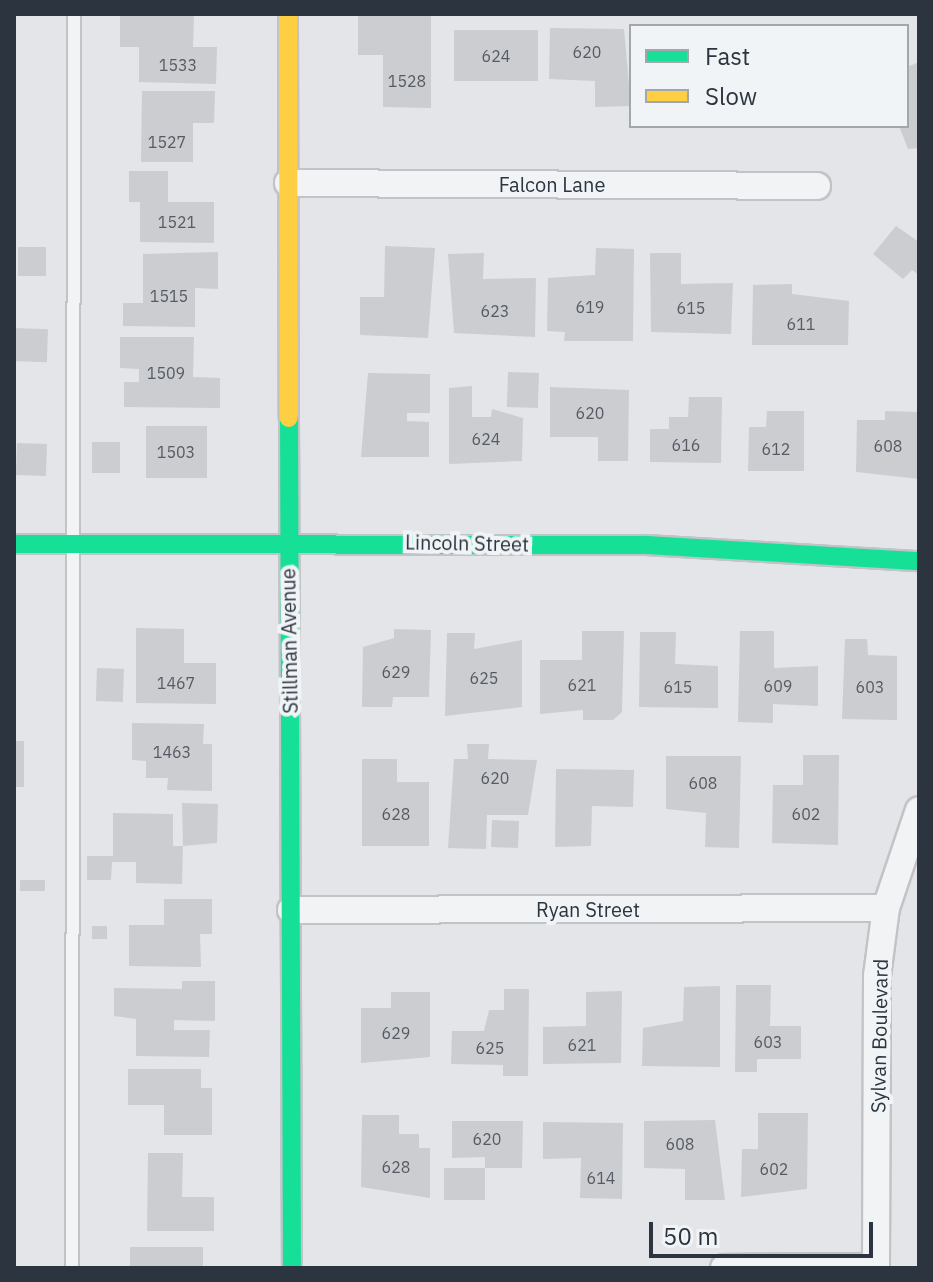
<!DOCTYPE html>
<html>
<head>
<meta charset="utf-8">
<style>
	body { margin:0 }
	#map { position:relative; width:933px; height:1282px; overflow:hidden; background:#e3e5e8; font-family:"IBM Plex Sans",sans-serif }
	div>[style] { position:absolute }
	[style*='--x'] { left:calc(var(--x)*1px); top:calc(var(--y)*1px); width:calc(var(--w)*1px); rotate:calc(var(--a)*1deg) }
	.building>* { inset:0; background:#cccdd0; transform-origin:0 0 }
	.roads { filter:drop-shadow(2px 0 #c2c3c6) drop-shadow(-2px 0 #c2c3c6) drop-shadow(0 2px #c2c3c6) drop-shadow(0 -2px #c2c3c6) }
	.lane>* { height:12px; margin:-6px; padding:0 6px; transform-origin:6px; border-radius:6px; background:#f2f3f4 }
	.street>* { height:26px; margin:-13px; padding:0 13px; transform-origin:13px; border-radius:13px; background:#f2f3f4 }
	.fast>* { height:18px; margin:-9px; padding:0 9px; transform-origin:9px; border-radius:9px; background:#16e098 }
	.slow>* { height:18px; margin:-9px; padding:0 9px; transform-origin:9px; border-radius:9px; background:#ffcf43 }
	span { translate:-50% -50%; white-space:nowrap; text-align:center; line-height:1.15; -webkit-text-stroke:8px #f1f4f6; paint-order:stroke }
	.number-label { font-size:16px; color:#555b64 }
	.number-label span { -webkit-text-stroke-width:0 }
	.street-label { font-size:20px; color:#2c343f }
	.frame { position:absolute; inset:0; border:16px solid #2c343f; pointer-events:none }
	.legend { position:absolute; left:629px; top:24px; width:280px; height:104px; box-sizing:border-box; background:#f1f4f6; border:2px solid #a2a7ad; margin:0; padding:10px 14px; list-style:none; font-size:24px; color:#2c343f }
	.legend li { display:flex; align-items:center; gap:16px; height:40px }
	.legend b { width:40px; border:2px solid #a2a7ad }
	.scale { position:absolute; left:649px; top:1222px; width:224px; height:36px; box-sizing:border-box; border:4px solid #2c343f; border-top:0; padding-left:10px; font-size:24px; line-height:28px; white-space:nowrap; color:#2c343f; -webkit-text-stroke:6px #f1f4f6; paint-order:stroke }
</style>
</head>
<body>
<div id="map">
	<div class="building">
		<i style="clip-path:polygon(120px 14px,194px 14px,193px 47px,217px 47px,216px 84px,139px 82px,139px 47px,120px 47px)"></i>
		<i style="clip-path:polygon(358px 15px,431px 15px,431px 108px,383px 107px,383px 55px,358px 55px)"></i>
		<i style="clip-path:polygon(550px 28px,624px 29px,631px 106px,595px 107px,595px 81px,549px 79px)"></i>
		<i style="left:454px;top:30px;width:84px;height:51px"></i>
		<i style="clip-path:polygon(919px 62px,919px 148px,908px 149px,899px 126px,907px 126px,907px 67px)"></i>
		<i style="clip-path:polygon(142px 91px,215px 91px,214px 123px,193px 123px,193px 162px,141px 162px)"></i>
		<i style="clip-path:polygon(129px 171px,168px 171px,168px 202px,214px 202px,214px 243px,140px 242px,140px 202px,129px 202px)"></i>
		<i style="clip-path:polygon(896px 226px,919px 242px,919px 275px,912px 270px,903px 279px,873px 254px)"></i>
		<i style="clip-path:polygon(385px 246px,435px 248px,428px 338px,360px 335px,360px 297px,384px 297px)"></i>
		<i style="left:18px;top:247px;width:28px;height:29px"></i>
		<i style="clip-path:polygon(596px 248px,634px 249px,633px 341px,564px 341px,565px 332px,547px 331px,548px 278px,595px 275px)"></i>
		<i style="clip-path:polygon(218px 252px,218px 289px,195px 288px,195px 327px,123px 326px,123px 303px,143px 303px,143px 254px)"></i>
		<i style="clip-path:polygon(484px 253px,483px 279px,536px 278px,535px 337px,454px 333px,448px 254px)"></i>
		<i style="clip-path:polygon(650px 253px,681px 253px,681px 284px,733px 283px,731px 334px,651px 332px)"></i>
		<i style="clip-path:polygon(792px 284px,792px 294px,849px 301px,848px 345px,752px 345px,753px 285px)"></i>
		<i style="left:14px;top:328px;width:34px;height:33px;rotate:2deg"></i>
		<i style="clip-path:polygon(120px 337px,194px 337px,193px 377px,220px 378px,220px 408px,124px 407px,124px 382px,139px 382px,139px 369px,120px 368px)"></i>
		<i style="clip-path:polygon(368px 373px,430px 374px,430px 413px,407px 413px,407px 421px,429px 422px,429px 457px,361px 457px)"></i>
		<i style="left:539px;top:373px;width:35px;height:31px;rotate:92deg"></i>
		<i style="clip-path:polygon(472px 386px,472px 417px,491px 417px,492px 409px,523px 418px,522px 461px,449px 464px,449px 388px)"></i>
		<i style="clip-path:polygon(550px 387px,629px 390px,628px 461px,598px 461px,598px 437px,550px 437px)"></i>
		<i style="clip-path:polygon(689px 397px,722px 397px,721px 463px,650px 462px,650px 429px,669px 429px,669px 417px,688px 417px)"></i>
		<i style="clip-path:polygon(767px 411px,804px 411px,804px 471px,748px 471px,749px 427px,766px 427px)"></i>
		<i style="clip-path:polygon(885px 411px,919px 412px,919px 479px,856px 472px,857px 420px,885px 420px)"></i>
		<i style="left:146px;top:426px;width:61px;height:52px"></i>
		<i style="left:92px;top:442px;width:28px;height:31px"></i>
		<i style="left:17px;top:443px;width:30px;height:32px;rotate:2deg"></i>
		<i style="clip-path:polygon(136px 628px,184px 629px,184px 663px,216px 663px,216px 704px,136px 703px)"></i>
		<i style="clip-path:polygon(394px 629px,431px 630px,429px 697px,393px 697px,392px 707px,362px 707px,363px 647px,394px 638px)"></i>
		<i style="clip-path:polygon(582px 631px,624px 631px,622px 712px,613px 720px,583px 720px,583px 710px,540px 714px,540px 660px,582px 660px)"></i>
		<i style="clip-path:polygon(740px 631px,774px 631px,774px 668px,818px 666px,818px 706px,773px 704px,773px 723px,738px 722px)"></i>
		<i style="clip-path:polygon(640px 632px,676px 632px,675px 664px,718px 666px,718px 708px,639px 707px)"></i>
		<i style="clip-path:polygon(447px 633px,475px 633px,474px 649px,522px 640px,522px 707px,445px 716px)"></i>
		<i style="clip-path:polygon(845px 639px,867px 639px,868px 655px,897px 656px,897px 720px,842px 719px)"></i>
		<i style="left:97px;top:668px;width:27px;height:33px;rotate:2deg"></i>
		<i style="clip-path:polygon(132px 723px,204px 724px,203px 744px,212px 744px,212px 791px,167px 790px,168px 778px,146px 778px,146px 761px,132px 760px)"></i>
		<i style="left:14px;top:741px;width:10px;height:46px"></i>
		<i style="clip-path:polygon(467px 744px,489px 744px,488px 759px,537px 760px,528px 815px,487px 815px,486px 849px,448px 848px,454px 759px,468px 759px)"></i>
		<i style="clip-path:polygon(803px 755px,839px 755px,838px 845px,772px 843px,773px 785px,803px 785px)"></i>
		<i style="clip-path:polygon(666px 756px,741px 756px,739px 848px,705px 847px,706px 813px,666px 809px)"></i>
		<i style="clip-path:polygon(362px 759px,397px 759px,397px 782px,429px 782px,429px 846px,362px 846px)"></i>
		<i style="clip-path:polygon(556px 769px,634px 770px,633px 807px,592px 806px,591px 846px,555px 847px)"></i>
		<i style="clip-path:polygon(182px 803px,218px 804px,217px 843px,183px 846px)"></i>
		<i style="clip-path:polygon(113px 813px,173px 814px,173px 846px,183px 846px,182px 884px,136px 883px,136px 862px,112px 862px,111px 880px,87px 880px,87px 856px,113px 856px)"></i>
		<i style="left:492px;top:820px;width:27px;height:27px;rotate:2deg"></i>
		<i style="left:20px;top:880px;width:25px;height:11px"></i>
		<i style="clip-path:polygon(164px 899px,212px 899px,212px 934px,200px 934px,201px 967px,129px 966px,129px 925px,164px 925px)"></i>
		<i style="left:92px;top:926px;width:15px;height:13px"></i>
		<i style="clip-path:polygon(182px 981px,215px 981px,215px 1021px,174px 1020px,174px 1030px,210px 1030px,209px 1057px,136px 1056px,136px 1019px,114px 1016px,114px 988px,182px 989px)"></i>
		<i style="clip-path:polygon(736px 985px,771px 985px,770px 1026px,801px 1026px,801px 1059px,757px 1059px,757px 1072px,735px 1072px)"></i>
		<i style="clip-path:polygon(720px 986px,720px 1067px,642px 1066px,643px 1028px,683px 1021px,684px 987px)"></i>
		<i style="clip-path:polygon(504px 989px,529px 989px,528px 1076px,503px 1076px,503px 1065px,451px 1064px,452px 1031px,484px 1031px,489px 1010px,504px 1010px)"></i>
		<i style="clip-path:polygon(622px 991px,621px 1063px,543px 1064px,543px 1027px,586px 1026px,586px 992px)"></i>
		<i style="clip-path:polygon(391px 992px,430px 992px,430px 1057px,361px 1063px,361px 1008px,391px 1008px)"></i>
		<i style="clip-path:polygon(128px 1069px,201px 1069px,201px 1088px,212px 1088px,212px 1135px,164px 1135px,164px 1105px,128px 1105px)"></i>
		<i style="clip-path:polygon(758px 1113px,808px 1113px,807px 1189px,741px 1197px,742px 1149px,758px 1149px)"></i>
		<i style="clip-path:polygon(362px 1115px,399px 1115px,399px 1134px,419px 1134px,419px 1148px,430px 1148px,430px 1198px,361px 1187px)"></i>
		<i style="clip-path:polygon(715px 1120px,725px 1200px,685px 1200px,685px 1169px,644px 1168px,644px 1121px)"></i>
		<i style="clip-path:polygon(452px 1121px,523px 1121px,522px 1168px,485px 1168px,485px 1157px,452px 1158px)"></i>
		<i style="clip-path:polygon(543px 1122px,623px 1123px,622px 1199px,580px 1198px,581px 1158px,543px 1159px)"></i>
		<i style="clip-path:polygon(148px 1153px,183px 1153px,182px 1197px,214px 1197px,214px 1231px,147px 1231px)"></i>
		<i style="left:444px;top:1168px;width:41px;height:32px"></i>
		<i style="left:130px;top:1247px;width:73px;height:21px"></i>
	</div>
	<div class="roads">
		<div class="lane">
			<i style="--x:72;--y:1268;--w:1254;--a:-89.91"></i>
		</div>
		<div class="street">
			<i style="--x:288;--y:183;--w:529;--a:0.32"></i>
			<i style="--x:291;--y:910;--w:595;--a:-0.19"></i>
			<i style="--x:724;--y:1268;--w:152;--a:-0.4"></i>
			<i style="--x:876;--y:1268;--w:292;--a:-89.8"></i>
			<i style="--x:877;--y:976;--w:69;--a:-82.5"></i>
			<i style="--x:886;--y:908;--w:103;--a:-71.4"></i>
		</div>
		<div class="fast">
			<i style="--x:289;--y:418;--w:850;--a:89.8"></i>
			<i style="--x:14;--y:544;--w:633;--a:0.09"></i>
			<i style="--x:647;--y:545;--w:272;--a:3.4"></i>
		</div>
		<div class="slow">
			<i style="--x:288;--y:14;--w:404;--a:89.9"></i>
		</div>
	</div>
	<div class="number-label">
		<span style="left:587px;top:52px">620</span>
		<span style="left:496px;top:56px">624</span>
		<span style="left:178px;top:65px">1533</span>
		<span style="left:407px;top:81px">1528</span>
		<span style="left:167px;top:142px">1527</span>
		<span style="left:177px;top:222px">1521</span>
		<span style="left:169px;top:296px">1515</span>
		<span style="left:590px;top:307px">619</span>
		<span style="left:691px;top:308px">615</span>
		<span style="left:495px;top:311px">623</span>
		<span style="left:801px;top:324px">611</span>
		<span style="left:166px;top:373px">1509</span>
		<span style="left:590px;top:413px">620</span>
		<span style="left:486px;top:439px">624</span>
		<span style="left:686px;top:445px">616</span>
		<span style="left:888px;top:446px">608</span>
		<span style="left:776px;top:449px">612</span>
		<span style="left:176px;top:452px">1503</span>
		<span style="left:396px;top:672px">629</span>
		<span style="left:484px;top:678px">625</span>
		<span style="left:176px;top:683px">1467</span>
		<span style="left:582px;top:685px">621</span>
		<span style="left:778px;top:686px">609</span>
		<span style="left:678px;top:687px">615</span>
		<span style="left:870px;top:687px">603</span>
		<span style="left:172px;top:752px">1463</span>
		<span style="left:495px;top:778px">620</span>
		<span style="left:703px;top:783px">608</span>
		<span style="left:396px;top:814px">628</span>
		<span style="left:806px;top:814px">602</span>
		<span style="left:396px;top:1033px">629</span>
		<span style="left:768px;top:1042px">603</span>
		<span style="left:582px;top:1045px">621</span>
		<span style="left:490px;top:1048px">625</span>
		<span style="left:487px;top:1139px">620</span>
		<span style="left:680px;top:1144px">608</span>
		<span style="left:396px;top:1167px">628</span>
		<span style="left:774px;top:1169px">602</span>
		<span style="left:601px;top:1178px">614</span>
	</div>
	<div class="street-label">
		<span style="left:552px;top:184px">Falcon Lane</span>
		<span style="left:467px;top:543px;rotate:1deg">Lincoln Street</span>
		<span style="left:289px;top:641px;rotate:-91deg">Stillman Avenue</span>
		<span style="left:588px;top:909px">Ryan Street</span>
		<span style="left:879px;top:1036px;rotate:-89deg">Sylvan Boulevard</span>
	</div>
	<div class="frame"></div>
	<ul class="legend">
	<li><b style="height:10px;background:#16e098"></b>Fast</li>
	<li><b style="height:10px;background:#ffcf43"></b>Slow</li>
	</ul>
	<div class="scale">50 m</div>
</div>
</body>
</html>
